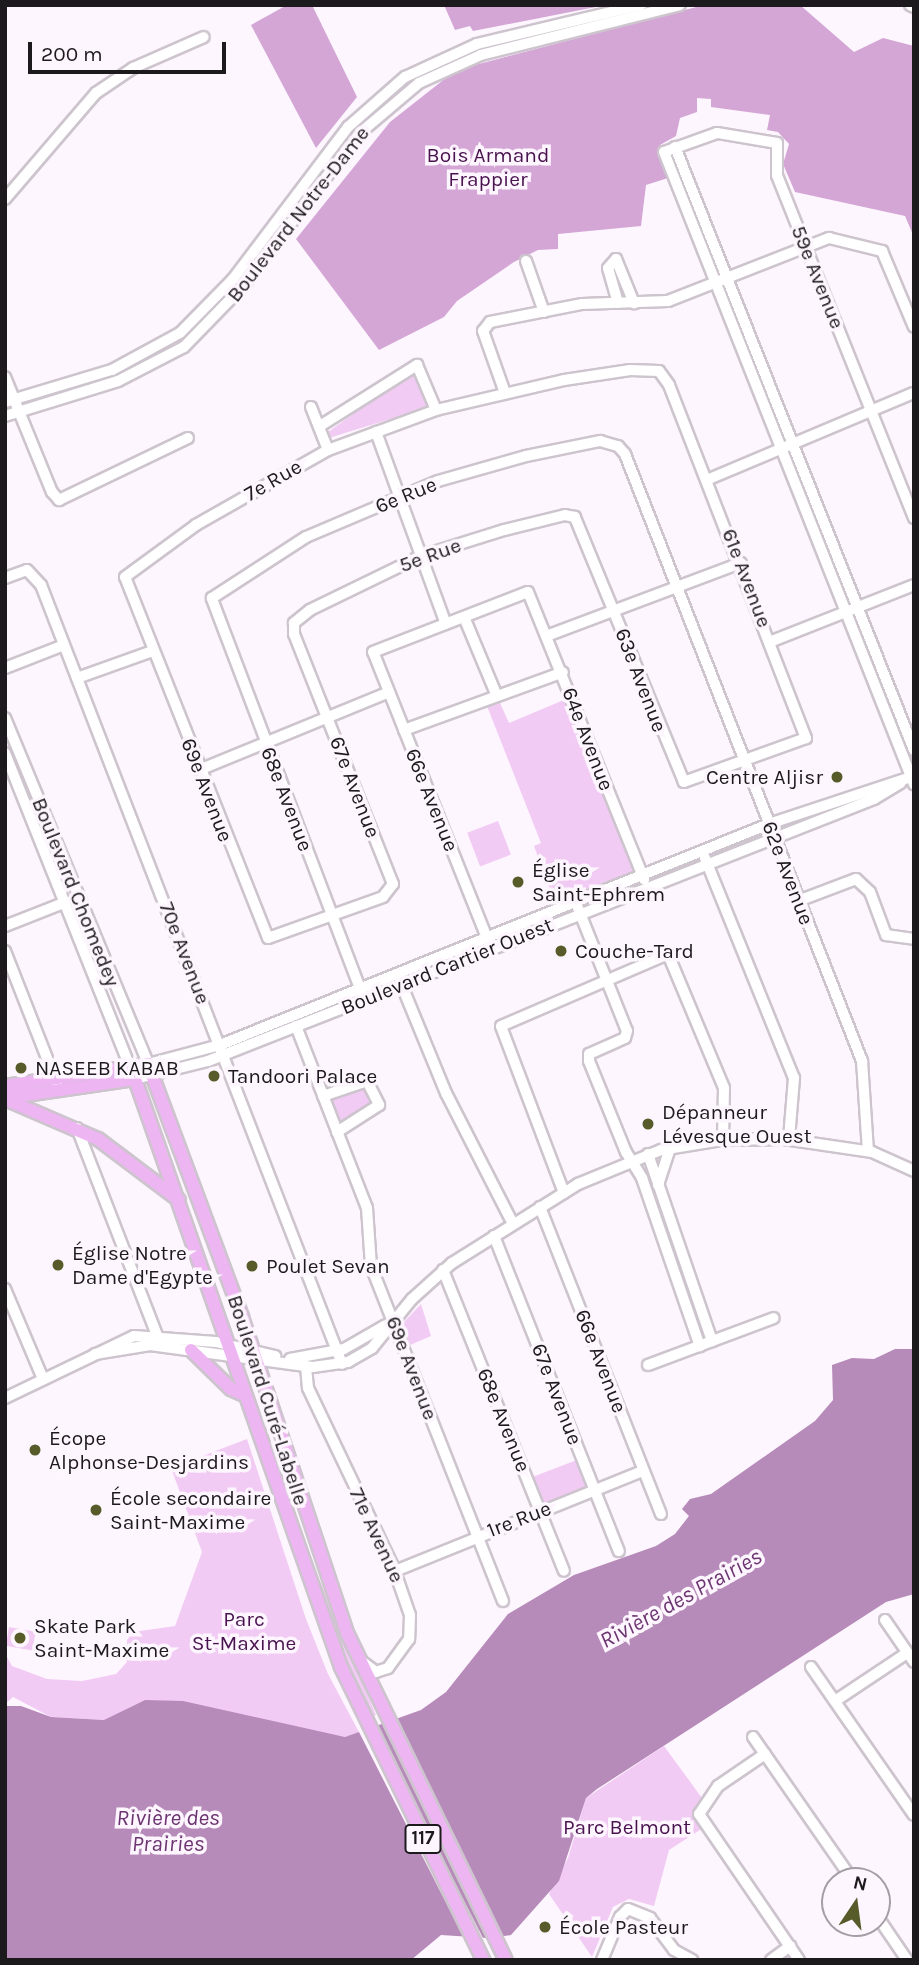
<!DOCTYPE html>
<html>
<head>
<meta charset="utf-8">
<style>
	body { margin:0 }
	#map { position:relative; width:919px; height:1965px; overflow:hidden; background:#fef6fe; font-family:Karla,sans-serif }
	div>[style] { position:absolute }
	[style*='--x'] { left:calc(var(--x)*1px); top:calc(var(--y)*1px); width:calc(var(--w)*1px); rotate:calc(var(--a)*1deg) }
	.green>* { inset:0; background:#f2cbf5; transform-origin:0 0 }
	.forest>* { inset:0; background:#d3a6d6 }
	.water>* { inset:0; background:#b68ab9 }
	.pier>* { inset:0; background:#fef6fe; transform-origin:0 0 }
	.roads { filter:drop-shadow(2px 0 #cdc4ce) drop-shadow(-2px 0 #cdc4ce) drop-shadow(0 2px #cdc4ce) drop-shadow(0 -2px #cdc4ce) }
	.minor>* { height:10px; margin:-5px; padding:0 5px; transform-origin:5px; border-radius:5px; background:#fff }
	.major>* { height:12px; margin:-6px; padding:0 6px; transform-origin:6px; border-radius:6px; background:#edb5f2 }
	.dots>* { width:19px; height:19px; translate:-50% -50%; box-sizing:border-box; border:4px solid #fef6fe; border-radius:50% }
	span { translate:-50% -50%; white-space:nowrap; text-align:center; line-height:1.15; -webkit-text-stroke:7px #fef6fe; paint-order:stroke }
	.shield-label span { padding:2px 5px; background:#fef6fe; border:2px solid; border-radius:5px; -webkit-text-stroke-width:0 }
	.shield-label { font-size:19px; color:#1d1a1d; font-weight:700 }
	.park-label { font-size:21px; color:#49134f }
	.street-label { font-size:21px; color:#1d1a1d }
	.poi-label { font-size:21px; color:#1d1a1d }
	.right { translate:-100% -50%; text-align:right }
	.left { translate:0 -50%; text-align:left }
	.water-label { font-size:23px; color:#6c3571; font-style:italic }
	.frame { position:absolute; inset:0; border:7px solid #1d1a1d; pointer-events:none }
	.north { position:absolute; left:821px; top:1867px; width:70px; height:70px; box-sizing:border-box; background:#fef6fe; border:2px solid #a49ea4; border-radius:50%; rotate:13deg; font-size:19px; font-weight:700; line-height:28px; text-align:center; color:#1d1a1d }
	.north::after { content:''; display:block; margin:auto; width:24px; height:32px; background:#565b29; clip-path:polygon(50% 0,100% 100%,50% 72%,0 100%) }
	.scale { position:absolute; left:28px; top:42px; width:198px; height:32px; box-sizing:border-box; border:4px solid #1d1a1d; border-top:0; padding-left:9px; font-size:21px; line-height:24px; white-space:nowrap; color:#1d1a1d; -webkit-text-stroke:5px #fef6fe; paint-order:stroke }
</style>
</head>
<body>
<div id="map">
	<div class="green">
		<i style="clip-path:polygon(415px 370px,429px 407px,329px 438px,328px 432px)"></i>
		<i style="clip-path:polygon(496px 694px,509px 723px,571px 697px,642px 875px,557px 909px,534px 846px,541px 843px,485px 701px)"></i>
		<i style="left:498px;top:821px;width:36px;height:33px;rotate:69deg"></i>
		<i style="clip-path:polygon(364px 1085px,374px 1102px,372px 1107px,339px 1124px,328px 1101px)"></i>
		<i style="clip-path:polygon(645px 1168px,648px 1168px,703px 1333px,642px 1170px)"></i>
		<i style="clip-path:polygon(421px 1304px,431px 1336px,410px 1345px,402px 1324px)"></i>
		<i style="clip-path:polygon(247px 1439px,306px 1619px,328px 1674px,360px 1734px,345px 1737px,145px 1700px,105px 1720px,51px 1717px,13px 1697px,5px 1704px,5px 1653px,12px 1666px,47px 1679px,82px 1681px,116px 1674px,127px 1662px,127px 1640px,133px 1632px,175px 1626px,202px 1552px,171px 1468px)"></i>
		<i style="left:582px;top:1458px;width:34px;height:58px;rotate:69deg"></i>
		<i style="clip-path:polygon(301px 1535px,376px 1715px,371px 1718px,347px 1666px)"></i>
		<i style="left:9px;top:1627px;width:27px;height:19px;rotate:10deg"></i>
		<i style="clip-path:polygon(664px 1746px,702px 1798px,695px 1812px,703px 1828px,669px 1850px,654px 1906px,629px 1899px,613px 1907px,592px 1957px,549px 1894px,568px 1858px,586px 1798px)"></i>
	</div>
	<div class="forest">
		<i style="clip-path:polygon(287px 5px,312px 5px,357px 97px,316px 148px,251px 25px)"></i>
		<i style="clip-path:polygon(444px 5px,606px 5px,473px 31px,470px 26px,455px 30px)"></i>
		<i style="clip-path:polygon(704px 5px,800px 5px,854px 52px,883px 38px,914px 46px,914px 237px,905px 216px,795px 192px,783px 164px,789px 144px,778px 132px,767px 130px,770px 115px,711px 107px,711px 99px,697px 98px,697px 112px,680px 118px,676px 136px,660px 145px,668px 178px,646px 185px,641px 226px,558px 234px,558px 249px,538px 250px,514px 262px,457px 301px,444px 317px,379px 350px,296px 239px,390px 122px,456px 70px)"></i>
	</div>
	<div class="water">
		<i style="clip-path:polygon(895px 1349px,914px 1349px,914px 1594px,886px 1602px,597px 1789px,586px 1798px,559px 1881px,511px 1935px,487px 1938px,441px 1935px,411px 1960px,5px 1960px,5px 1706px,21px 1706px,51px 1717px,104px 1720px,145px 1700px,183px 1701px,345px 1737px,421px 1710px,446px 1692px,508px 1614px,574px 1575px,656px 1546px,675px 1534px,689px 1516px,682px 1509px,690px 1499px,711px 1494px,815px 1421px,833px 1400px,832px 1365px,852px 1358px,874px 1359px)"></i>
	</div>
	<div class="pier">
		<i style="left:395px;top:1714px;width:252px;height:16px;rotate:64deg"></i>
		<i style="left:374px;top:1724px;width:244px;height:17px;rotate:63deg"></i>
	</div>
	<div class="roads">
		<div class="minor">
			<i style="--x:910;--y:5;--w:4;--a:27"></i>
			<i style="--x:675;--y:147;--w:649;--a:68.38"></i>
			<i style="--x:5;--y:199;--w:140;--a:-49.4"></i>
			<i style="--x:96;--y:93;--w:45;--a:-34"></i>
			<i style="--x:133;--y:68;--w:77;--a:-23.6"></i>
			<i style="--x:526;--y:261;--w:54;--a:70.6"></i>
			<i style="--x:618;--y:303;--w:36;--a:-106"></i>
			<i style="--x:608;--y:268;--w:12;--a:-48"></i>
			<i style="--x:616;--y:259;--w:48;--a:67.8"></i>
			<i style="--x:630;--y:370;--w:29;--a:2"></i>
			<i style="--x:659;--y:371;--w:17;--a:54"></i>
			<i style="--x:669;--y:385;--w:379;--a:68.8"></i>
			<i style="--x:806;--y:738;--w:130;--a:160.2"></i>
			<i style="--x:684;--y:782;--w:287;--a:-112.4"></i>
			<i style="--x:575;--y:517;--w:10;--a:-169"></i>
			<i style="--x:565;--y:515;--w:63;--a:166.2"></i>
			<i style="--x:504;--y:530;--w:87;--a:162.6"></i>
			<i style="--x:421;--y:556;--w:123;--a:154.1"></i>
			<i style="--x:310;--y:610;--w:21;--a:141"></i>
			<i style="--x:294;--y:623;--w:11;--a:90"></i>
			<i style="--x:294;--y:634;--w:269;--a:68.4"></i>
			<i style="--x:393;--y:884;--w:16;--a:128"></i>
			<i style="--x:383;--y:897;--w:122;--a:160.4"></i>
			<i style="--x:268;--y:938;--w:388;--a:-111.6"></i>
			<i style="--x:125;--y:577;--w:88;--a:-36.2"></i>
			<i style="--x:196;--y:525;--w:152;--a:-29.6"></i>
			<i style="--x:328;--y:450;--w:115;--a:-20.3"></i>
			<i style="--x:436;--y:410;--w:131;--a:-13.2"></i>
			<i style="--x:564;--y:380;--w:67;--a:-8.6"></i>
			<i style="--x:5;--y:377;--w:124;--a:67.8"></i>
			<i style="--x:52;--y:492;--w:11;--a:49"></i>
			<i style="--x:59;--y:500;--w:143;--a:-25.7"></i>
			<i style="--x:505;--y:393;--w:66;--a:-109.5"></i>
			<i style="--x:483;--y:331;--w:11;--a:-52"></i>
			<i style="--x:490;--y:322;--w:94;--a:-11.1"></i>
			<i style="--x:582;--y:304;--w:86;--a:-2"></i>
			<i style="--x:668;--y:301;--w:173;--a:-21.4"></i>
			<i style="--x:829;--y:238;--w:55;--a:13.8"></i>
			<i style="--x:882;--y:251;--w:82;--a:67.2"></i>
			<i style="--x:5;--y:402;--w:112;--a:-16.7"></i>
			<i style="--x:112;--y:370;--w:77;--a:-28.6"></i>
			<i style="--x:180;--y:333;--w:76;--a:-45.5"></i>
			<i style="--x:233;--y:279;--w:191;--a:-52.9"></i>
			<i style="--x:348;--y:127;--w:76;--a:-41.3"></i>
			<i style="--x:405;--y:77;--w:79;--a:-24.6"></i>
			<i style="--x:477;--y:44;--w:169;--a:-13.4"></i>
			<i style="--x:311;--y:407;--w:46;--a:68.4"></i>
			<i style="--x:5;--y:416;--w:118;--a:-17.2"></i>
			<i style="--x:118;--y:381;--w:74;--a:-27.3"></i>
			<i style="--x:184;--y:347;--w:86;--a:-45.9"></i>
			<i style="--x:244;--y:285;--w:191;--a:-52.7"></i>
			<i style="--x:360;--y:133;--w:77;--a:-40.3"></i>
			<i style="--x:419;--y:83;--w:68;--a:-24.3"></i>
			<i style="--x:481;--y:55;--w:205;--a:-14.1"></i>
			<i style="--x:320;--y:426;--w:115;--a:-32.2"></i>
			<i style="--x:417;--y:365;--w:49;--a:67.1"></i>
			<i style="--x:376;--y:432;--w:204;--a:70"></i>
			<i style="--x:709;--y:479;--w:222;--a:-22.8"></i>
			<i style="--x:914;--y:518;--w:369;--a:-111.8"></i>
			<i style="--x:777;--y:175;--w:32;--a:-90"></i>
			<i style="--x:777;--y:143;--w:61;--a:-170.5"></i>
			<i style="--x:717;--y:133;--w:56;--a:160.3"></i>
			<i style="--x:664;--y:152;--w:680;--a:68.42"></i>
			<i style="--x:5;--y:578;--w:23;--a:-20"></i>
			<i style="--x:27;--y:570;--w:21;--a:47"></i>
			<i style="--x:41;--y:585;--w:835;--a:68.87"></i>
			<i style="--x:464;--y:617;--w:83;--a:67.4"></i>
			<i style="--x:549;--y:635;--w:205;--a:-20.6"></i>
			<i style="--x:772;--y:641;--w:153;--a:-21.5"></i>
			<i style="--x:5;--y:668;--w:63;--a:-21.3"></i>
			<i style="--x:77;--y:678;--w:81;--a:-19.6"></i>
			<i style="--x:5;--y:718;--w:374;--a:67.5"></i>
			<i style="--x:148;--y:1064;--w:74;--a:-14.8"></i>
			<i style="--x:220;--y:1045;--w:592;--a:-21.93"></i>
			<i style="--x:769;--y:824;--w:150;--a:-18.3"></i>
			<i style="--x:404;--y:730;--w:169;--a:-20"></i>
			<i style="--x:5;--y:753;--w:351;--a:68.3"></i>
			<i style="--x:135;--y:1079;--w:75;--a:-13.9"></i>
			<i style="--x:208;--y:1061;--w:716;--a:-21.47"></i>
			<i style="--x:874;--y:799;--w:31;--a:-31"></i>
			<i style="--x:199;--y:770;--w:205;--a:-22.3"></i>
			<i style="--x:705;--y:858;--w:237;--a:68"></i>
			<i style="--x:794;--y:1078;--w:61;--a:94.7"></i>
			<i style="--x:798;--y:901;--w:62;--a:-20.8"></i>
			<i style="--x:856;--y:879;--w:19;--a:43"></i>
			<i style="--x:870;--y:892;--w:46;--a:69.6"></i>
			<i style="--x:886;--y:935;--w:28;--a:8"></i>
			<i style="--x:578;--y:908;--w:132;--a:68.3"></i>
			<i style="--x:627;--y:1031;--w:7;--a:106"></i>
			<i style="--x:625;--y:1038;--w:39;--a:156"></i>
			<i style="--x:589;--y:1054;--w:7;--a:90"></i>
			<i style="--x:589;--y:1061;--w:98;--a:67.9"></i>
			<i style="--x:626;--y:1152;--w:31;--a:58"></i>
			<i style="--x:642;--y:1178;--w:178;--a:71"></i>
			<i style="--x:5;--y:926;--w:66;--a:-21.5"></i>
			<i style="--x:489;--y:943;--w:313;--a:-111.7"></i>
			<i style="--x:373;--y:652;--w:166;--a:-21.2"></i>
			<i style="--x:528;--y:592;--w:310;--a:68"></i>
			<i style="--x:5;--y:951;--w:143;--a:68.6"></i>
			<i style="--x:400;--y:981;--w:121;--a:67.7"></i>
			<i style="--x:446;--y:1093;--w:147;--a:62.9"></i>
			<i style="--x:364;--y:999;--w:429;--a:-110.8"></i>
			<i style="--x:212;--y:598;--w:112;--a:-33"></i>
			<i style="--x:306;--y:537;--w:143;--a:-23"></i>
			<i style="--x:438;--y:481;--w:91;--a:-15.9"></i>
			<i style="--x:526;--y:456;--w:76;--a:-11.5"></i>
			<i style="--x:600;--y:441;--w:19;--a:16"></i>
			<i style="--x:618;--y:446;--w:11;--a:49"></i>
			<i style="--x:625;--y:454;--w:652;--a:68.67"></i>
			<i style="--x:862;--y:1061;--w:90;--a:86.2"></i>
			<i style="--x:296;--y:1026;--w:195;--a:68.7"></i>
			<i style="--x:367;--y:1208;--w:58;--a:86.1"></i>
			<i style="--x:371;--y:1266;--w:360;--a:68.5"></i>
			<i style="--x:323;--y:1096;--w:46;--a:-18.8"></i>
			<i style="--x:367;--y:1081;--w:27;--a:63"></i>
			<i style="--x:379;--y:1105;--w:50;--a:147.3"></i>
			<i style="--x:77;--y:1128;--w:225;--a:68.9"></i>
			<i style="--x:648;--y:1154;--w:198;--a:71.1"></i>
			<i style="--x:658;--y:1185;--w:38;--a:-72"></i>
			<i style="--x:564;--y:1193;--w:178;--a:-110.7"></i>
			<i style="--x:501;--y:1026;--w:182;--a:-23.3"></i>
			<i style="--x:668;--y:954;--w:145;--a:67.3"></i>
			<i style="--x:724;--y:1088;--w:52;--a:91.1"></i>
			<i style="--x:540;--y:1207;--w:330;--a:68.5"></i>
			<i style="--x:494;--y:1236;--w:339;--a:68.4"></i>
			<i style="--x:443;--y:1270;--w:324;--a:68.1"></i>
			<i style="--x:5;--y:1289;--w:98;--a:67.1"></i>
			<i style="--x:95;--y:1354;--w:56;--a:-9.3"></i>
			<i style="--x:150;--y:1345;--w:164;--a:7.7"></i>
			<i style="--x:313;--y:1367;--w:35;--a:-8"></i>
			<i style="--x:348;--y:1362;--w:28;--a:-30"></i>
			<i style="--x:372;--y:1348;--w:63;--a:-50.8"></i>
			<i style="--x:412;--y:1299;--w:54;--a:-42"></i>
			<i style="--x:452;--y:1263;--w:149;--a:-32.1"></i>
			<i style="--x:578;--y:1184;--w:90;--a:-22.3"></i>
			<i style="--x:661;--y:1150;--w:63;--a:-9.2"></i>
			<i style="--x:723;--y:1140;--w:61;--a:-0.9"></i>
			<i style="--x:784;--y:1139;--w:89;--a:8.4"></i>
			<i style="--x:872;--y:1152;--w:46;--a:24.3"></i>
			<i style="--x:290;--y:1359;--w:55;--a:-10.5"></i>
			<i style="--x:344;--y:1349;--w:48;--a:-29.7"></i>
			<i style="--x:648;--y:1365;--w:134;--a:-20.5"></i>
			<i style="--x:306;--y:1366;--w:22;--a:85"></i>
			<i style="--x:308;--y:1388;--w:197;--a:64.5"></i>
			<i style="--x:393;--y:1566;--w:52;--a:70.9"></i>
			<i style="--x:410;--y:1615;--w:24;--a:92"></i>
			<i style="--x:409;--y:1639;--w:36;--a:126"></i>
			<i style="--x:388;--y:1668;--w:13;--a:162"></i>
			<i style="--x:376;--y:1672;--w:15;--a:-143"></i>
			<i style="--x:5;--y:1398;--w:143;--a:-25.7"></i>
			<i style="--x:134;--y:1336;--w:82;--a:4.2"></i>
			<i style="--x:216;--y:1342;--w:61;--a:13.3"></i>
			<i style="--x:395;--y:1571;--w:267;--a:-22"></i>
			<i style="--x:885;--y:1620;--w:51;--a:55.4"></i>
			<i style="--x:811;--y:1667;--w:180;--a:55.2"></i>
			<i style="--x:835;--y:1701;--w:87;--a:-33.7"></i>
			<i style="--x:753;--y:1737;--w:175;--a:55.2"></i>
			<i style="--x:765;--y:1754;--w:57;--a:145.8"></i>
			<i style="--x:718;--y:1786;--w:34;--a:124"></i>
			<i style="--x:699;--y:1814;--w:177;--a:55.6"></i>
			<i style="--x:877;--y:1916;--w:53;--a:55.7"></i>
			<i style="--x:602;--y:1960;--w:47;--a:-67.3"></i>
			<i style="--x:620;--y:1917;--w:11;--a:-45"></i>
			<i style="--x:628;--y:1909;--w:24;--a:22"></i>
			<i style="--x:650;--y:1918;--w:40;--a:53"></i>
			<i style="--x:674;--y:1950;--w:21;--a:29"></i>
			<i style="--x:771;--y:1960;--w:24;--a:-36"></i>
		</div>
		<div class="major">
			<i style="--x:5;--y:1086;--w:145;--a:-8.7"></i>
			<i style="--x:148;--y:1064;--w:270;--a:69.6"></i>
			<i style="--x:242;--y:1317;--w:335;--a:71.6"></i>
			<i style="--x:348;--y:1635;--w:361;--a:64.1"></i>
			<i style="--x:5;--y:1098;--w:131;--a:-8.3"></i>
			<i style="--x:135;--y:1079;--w:623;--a:70.69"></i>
			<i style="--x:341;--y:1667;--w:326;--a:64.1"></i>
			<i style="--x:5;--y:1099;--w:101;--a:23.3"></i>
			<i style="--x:98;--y:1139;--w:101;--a:37"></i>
			<i style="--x:191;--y:1350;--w:56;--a:44.3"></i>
			<i style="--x:231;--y:1389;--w:14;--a:25"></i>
		</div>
	</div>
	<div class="dots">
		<i style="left:837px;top:777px;background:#565b29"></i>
		<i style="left:518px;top:882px;background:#565b29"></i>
		<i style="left:561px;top:951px;background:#565b29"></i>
		<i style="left:21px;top:1068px;background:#565b29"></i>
		<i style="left:214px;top:1076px;background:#565b29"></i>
		<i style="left:648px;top:1124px;background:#565b29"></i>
		<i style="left:58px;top:1265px;background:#565b29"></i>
		<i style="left:252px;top:1266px;background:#565b29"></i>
		<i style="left:35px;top:1450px;background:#565b29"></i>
		<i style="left:96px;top:1510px;background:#565b29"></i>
		<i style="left:20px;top:1638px;background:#565b29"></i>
		<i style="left:545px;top:1927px;background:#565b29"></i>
	</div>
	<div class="shield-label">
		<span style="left:423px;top:1839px">117</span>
	</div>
	<div class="park-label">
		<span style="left:488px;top:167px">Bois Armand<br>Frappier</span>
		<span style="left:244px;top:1631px">Parc<br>St-Maxime</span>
		<span style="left:627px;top:1827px">Parc Belmont</span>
	</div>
	<div class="street-label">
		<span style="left:298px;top:214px;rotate:-52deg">Boulevard Notre-Dame</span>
		<span style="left:818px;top:277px;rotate:68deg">59e Avenue</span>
		<span style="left:273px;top:480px;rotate:-30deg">7e Rue</span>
		<span style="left:406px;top:495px;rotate:-22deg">6e Rue</span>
		<span style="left:430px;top:555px;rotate:-20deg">5e Rue</span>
		<span style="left:747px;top:578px;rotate:69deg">61e Avenue</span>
		<span style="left:641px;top:680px;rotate:69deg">63e Avenue</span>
		<span style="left:588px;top:739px;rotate:69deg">64e Avenue</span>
		<span style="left:355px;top:787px;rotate:69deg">67e Avenue</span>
		<span style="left:207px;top:790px;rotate:69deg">69e Avenue</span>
		<span style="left:287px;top:799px;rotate:69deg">68e Avenue</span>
		<span style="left:432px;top:800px;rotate:68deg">66e Avenue</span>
		<span style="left:788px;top:873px;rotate:69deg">62e Avenue</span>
		<span style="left:76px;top:892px;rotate:68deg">Boulevard Chomedey</span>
		<span style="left:185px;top:953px;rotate:69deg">70e Avenue</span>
		<span style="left:447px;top:966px;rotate:-22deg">Boulevard Cartier Ouest</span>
		<span style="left:601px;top:1361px;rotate:69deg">66e Avenue</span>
		<span style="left:412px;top:1368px;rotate:69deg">69e Avenue</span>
		<span style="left:557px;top:1394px;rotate:69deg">67e Avenue</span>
		<span style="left:268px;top:1400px;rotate:72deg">Boulevard Curé-Labelle</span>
		<span style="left:504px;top:1420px;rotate:68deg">68e Avenue</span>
		<span style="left:519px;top:1519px;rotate:-21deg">1re Rue</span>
		<span style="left:377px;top:1535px;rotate:65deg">71e Avenue</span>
	</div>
	<div class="poi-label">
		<span class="right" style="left:823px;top:777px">Centre Aljisr</span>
		<span class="left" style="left:532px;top:882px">Église<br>Saint-Ephrem</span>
		<span class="left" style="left:575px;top:951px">Couche-Tard</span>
		<span class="left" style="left:35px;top:1068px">NASEEB KABAB</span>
		<span class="left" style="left:228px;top:1076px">Tandoori Palace</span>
		<span class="left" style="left:662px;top:1124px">Dépanneur<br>Lévesque Ouest</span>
		<span class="left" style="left:72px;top:1265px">Église Notre<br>Dame d'Egypte</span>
		<span class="left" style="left:266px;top:1266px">Poulet Sevan</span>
		<span class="left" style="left:49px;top:1450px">Écope<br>Alphonse-Desjardins</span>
		<span class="left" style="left:110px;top:1510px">École secondaire<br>Saint-Maxime</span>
		<span class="left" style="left:34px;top:1638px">Skate Park<br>Saint-Maxime</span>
		<span class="left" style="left:559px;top:1927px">École Pasteur</span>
	</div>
	<div class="water-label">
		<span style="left:681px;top:1599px;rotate:-29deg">Rivière des Prairies</span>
		<span style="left:168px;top:1831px">Rivière des<br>Prairies</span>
	</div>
	<div class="frame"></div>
	<div class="north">N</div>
	<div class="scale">200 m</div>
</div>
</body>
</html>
